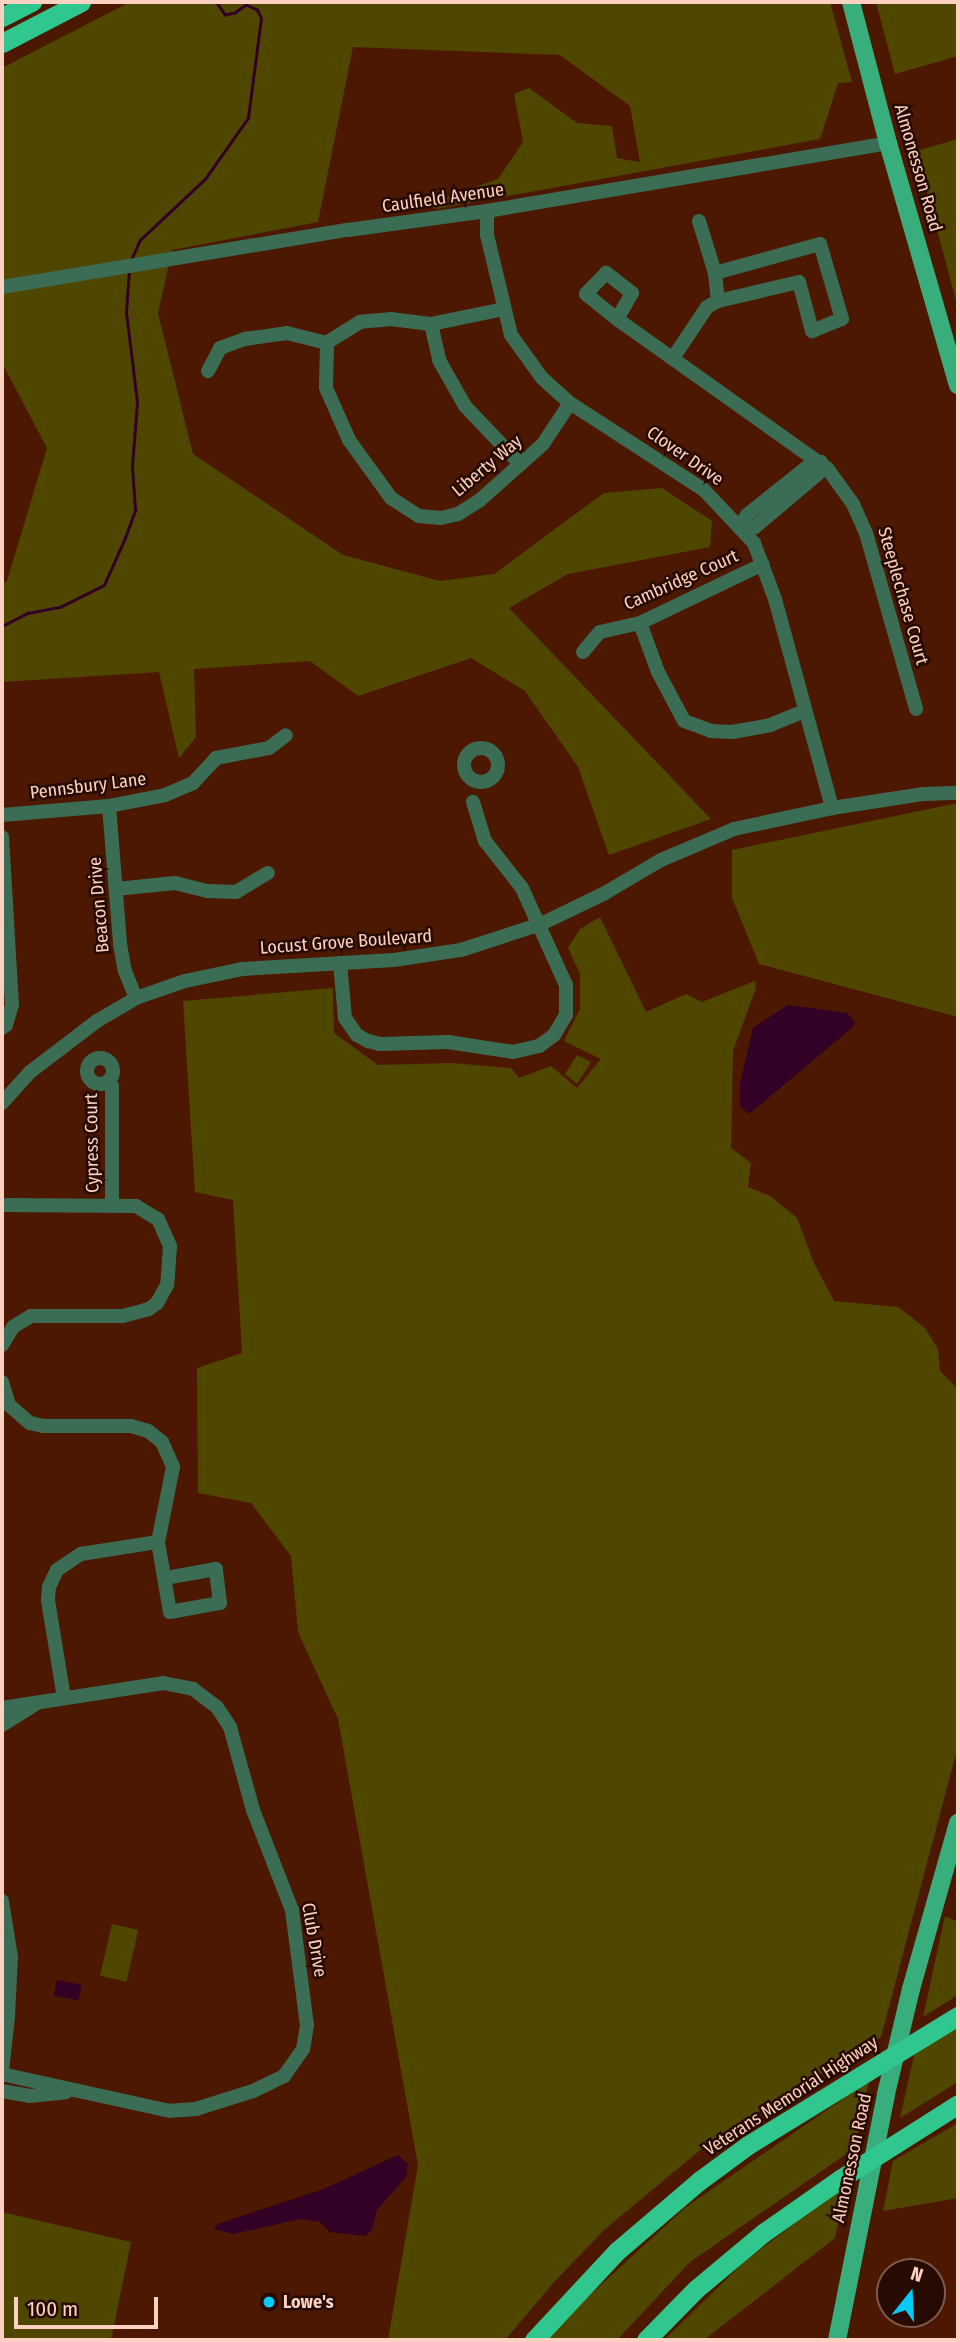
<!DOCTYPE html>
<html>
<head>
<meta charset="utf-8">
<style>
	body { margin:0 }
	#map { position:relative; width:960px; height:2342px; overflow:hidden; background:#4d1801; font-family:"Fira Sans Condensed",sans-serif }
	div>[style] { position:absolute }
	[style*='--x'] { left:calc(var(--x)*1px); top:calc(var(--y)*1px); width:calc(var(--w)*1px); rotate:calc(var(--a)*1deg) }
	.green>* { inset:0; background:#4f4700; transform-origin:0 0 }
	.water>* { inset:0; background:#320125; transform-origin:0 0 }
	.stream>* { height:2.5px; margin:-1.25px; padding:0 1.25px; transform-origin:1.25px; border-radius:1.25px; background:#320125 }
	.minor>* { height:14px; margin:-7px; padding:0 7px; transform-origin:7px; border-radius:7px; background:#3b6d55 }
	.minor>.ring { margin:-7px; padding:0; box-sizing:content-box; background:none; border:14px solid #3b6d55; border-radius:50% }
	.major>* { height:18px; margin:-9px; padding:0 9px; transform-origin:9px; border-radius:9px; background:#38ae7d }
	.highway>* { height:19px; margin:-9.5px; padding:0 9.5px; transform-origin:9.5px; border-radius:9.5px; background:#2fc78d }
	.dots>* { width:19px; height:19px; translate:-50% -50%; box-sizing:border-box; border:4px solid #270a01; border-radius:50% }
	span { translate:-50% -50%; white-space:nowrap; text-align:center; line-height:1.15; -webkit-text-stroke:5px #270a01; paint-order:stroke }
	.street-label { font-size:18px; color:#fdd1c1 }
	.poi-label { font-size:18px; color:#fdd1c1; font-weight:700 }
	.left { translate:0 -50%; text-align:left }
	.frame { position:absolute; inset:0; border:4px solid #fdd1c1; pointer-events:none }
	.north { position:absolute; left:876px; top:2258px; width:70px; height:70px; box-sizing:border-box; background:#270a01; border:2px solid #7d5a4e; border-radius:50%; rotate:18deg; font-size:19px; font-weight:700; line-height:28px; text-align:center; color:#fdd1c1 }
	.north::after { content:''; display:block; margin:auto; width:24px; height:32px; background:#00cbf9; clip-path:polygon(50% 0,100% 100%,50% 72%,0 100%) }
	.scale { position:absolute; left:14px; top:2297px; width:144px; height:32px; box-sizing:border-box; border:4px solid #fdd1c1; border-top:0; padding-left:9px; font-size:21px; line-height:24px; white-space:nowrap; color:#fdd1c1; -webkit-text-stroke:5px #270a01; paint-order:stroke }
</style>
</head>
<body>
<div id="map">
	<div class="green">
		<i style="clip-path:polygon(130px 2px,830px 2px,852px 82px,838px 83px,820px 139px,436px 209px,427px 204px,498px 179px,523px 142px,514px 94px,529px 88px,577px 123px,612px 126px,617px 158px,640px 162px,630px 106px,560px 55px,353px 47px,318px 222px,172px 250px,158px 313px,193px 454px,343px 555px,440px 581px,494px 574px,604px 493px,662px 488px,712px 521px,710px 547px,568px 574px,509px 608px,711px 819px,609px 855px,578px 767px,525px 691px,471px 658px,358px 696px,310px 661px,194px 669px,196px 737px,179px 758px,159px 672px,2px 682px,2px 584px,7px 581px,47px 448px,2px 363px,2px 68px)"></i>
		<i style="clip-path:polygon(876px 2px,958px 2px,958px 56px,895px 74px)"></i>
		<i style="clip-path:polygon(958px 139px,958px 308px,916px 151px)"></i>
		<i style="clip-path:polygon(958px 803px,958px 1017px,759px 964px,732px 898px,732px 850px)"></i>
		<i style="clip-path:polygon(600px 917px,646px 1012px,686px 994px,702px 1002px,755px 981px,756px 988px,733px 1051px,731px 1148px,751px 1163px,748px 1187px,770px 1196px,797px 1218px,814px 1263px,834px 1301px,898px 1307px,925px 1328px,938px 1349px,940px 1371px,958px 1389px,958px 1746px,881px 2037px,711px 2141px,604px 2230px,555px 2281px,505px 2340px,388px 2340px,418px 2165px,338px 1719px,298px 1632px,291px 1556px,251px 1503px,198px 1493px,197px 1368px,242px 1353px,233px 1200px,195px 1192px,183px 1001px,333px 988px,334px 1033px,378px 1065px,452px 1063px,511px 1068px,519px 1078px,551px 1066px,577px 1088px,601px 1059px,564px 1041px,580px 1009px,580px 974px,568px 948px,580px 929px)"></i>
		<i style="clip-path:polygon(577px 1055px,591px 1062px,577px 1084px,565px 1074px)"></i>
		<i style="clip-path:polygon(945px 1916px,958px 1922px,958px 1995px,923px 2017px)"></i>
		<i style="left:112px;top:1924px;width:27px;height:53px;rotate:13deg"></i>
		<i style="clip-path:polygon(958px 2027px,958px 2082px,900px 2118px,915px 2051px)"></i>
		<i style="clip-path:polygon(869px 2081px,855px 2148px,690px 2262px,617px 2340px,546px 2340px,557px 2325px,686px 2207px)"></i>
		<i style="clip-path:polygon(958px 2123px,958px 2198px,883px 2211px,893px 2161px)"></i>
		<i style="clip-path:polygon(847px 2183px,835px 2238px,704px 2340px,664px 2340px,743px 2263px)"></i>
		<i style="clip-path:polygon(2px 2212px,131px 2242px,111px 2340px,2px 2340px)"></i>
	</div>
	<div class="water">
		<i style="clip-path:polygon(788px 1005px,847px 1013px,855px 1022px,853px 1027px,749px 1114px,740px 1106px,740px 1084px,753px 1028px)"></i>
		<i style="left:57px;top:1980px;width:25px;height:16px;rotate:11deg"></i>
		<i style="clip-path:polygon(398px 2155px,408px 2164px,406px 2177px,377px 2210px,372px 2230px,365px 2236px,330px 2232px,320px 2222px,301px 2219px,233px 2234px,214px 2229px,218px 2224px,324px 2189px)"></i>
	</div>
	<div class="stream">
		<i style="--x:131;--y:260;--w:22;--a:-66"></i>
		<i style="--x:140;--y:240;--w:89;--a:-43.2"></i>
		<i style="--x:205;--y:179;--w:75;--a:-54.8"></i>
		<i style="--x:248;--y:118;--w:101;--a:-82.6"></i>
		<i style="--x:261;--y:18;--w:9;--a:-117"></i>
		<i style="--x:257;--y:10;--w:12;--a:-156"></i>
		<i style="--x:246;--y:5;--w:14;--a:144"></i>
		<i style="--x:235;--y:13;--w:10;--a:169"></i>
		<i style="--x:225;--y:15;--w:16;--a:-125"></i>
		<i style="--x:2;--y:626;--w:29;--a:-27"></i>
		<i style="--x:28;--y:613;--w:33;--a:-11"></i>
		<i style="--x:60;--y:607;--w:49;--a:-26.6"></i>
		<i style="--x:104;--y:585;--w:51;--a:-65.9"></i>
		<i style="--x:125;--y:538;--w:30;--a:-70"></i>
		<i style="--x:135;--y:510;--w:44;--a:-93.9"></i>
		<i style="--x:132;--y:466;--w:64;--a:-85.5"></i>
		<i style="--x:137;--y:402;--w:91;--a:-97"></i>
		<i style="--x:126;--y:312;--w:42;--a:-85.9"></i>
	</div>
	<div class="minor">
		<i style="--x:487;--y:211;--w:24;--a:90"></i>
		<i style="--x:487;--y:235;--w:103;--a:76.5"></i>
		<i style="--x:511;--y:335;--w:53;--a:54.2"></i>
		<i style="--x:542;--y:378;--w:38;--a:42"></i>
		<i style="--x:570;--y:403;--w:160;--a:33"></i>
		<i style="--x:704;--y:490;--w:73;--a:46.7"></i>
		<i style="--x:754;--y:543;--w:60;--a:69.4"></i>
		<i style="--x:775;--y:599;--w:217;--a:74.7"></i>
		<i style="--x:699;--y:221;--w:54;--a:72.9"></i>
		<i style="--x:715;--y:273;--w:28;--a:84"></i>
		<i style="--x:2;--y:287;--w:351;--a:-9.4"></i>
		<i style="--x:348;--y:230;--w:140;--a:-7.8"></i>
		<i style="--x:487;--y:211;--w:407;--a:-9.6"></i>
		<i style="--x:504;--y:309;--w:75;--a:168.4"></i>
		<i style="--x:431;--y:324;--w:39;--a:-173"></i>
		<i style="--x:392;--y:319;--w:32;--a:175"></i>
		<i style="--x:360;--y:322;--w:39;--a:148"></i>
		<i style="--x:327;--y:343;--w:45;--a:91.3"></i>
		<i style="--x:326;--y:388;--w:57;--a:66.1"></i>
		<i style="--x:349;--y:440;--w:72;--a:54.1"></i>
		<i style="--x:391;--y:498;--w:33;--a:33"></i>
		<i style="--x:419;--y:516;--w:22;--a:5"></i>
		<i style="--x:441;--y:518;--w:17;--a:-13"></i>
		<i style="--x:458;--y:514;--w:26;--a:-32"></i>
		<i style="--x:480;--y:500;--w:84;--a:-41.6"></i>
		<i style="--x:543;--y:444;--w:49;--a:-56.6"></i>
		<i style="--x:617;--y:319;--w:30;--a:-60"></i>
		<i style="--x:632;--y:293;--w:33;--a:-142"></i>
		<i style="--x:606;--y:273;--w:29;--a:134"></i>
		<i style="--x:586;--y:294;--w:40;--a:39"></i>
		<i style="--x:617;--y:319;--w:257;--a:35.4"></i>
		<i style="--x:827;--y:468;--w:44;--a:54.2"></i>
		<i style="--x:853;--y:504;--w:32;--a:66"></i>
		<i style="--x:866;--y:533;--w:183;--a:74.1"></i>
		<i style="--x:431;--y:324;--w:37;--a:77"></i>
		<i style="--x:439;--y:360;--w:53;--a:60.5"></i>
		<i style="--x:465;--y:406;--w:80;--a:46.5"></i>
		<i style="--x:673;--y:358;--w:61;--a:-56.3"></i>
		<i style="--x:707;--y:307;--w:13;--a:-29"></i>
		<i style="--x:718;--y:301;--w:83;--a:-13.2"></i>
		<i style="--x:799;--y:282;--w:51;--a:75.1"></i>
		<i style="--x:812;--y:331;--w:32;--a:-22"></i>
		<i style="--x:842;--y:319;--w:78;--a:-106.3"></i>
		<i style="--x:820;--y:244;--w:109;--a:164.6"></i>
		<i style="--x:208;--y:371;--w:26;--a:-62"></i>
		<i style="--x:220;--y:348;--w:27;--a:-20"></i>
		<i style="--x:245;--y:339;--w:42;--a:-8.1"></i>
		<i style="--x:287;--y:333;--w:41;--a:14"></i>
		<i style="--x:821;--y:462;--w:11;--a:100"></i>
		<i style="--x:819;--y:473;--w:84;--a:139.8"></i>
		<i style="--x:755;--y:527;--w:16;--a:180"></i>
		<i style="--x:739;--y:527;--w:14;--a:-56"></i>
		<i style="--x:747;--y:515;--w:83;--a:-38.7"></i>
		<i style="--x:812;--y:463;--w:9;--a:-6"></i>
		<i style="--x:640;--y:623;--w:52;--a:69.8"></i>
		<i style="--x:658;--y:672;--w:55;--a:62"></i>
		<i style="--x:684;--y:721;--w:29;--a:20"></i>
		<i style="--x:711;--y:731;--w:21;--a:3"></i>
		<i style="--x:732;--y:732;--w:39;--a:-10"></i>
		<i style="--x:770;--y:725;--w:38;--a:-22"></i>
		<i style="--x:583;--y:652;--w:26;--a:-50"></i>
		<i style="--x:600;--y:632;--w:41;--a:-12.7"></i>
		<i style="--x:640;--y:623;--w:136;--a:-25.6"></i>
		<i class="ring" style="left:464px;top:748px;width:20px;height:20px"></i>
		<i style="--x:109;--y:806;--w:138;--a:85.4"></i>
		<i style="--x:120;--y:944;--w:27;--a:80"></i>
		<i style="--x:125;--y:971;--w:29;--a:68"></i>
		<i style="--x:2;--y:815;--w:107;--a:-4.8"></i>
		<i style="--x:109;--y:806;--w:57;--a:-11.1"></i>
		<i style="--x:165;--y:795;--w:30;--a:-23"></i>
		<i style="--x:193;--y:783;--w:34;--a:-47"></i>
		<i style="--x:216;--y:758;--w:54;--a:-10.7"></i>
		<i style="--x:269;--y:748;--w:21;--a:-37"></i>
		<i style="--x:2;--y:837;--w:168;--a:86.6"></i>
		<i style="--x:12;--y:1005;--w:21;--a:107"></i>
		<i style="--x:6;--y:1025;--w:5;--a:143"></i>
		<i style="--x:116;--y:889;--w:59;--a:-5.8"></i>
		<i style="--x:175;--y:883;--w:34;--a:14"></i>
		<i style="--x:208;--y:891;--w:28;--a:2"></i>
		<i style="--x:236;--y:892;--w:37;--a:-31"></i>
		<i style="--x:340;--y:963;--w:55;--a:84.8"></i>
		<i style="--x:345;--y:1018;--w:21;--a:55"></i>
		<i style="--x:357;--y:1035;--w:13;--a:29"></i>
		<i style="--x:368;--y:1041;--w:12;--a:14"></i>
		<i style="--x:380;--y:1044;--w:68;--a:-1.7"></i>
		<i style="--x:448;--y:1042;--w:66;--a:8.7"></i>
		<i style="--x:513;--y:1052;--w:27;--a:-13"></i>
		<i style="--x:539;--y:1046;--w:19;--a:-36"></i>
		<i style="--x:554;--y:1035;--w:23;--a:-59"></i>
		<i style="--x:566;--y:1015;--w:30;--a:-90"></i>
		<i style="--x:566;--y:985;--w:107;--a:-114.4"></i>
		<i style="--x:522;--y:888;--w:60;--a:-128.2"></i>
		<i style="--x:485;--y:841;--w:41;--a:-107.1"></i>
		<i class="ring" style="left:87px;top:1058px;width:12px;height:12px"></i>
		<i style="--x:108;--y:1081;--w:6;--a:51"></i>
		<i style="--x:112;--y:1086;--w:119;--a:90"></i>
		<i style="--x:2;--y:1103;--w:42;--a:-47.9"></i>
		<i style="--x:30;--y:1072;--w:84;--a:-37.3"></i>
		<i style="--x:97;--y:1021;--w:45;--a:-30.5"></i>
		<i style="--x:136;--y:998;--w:52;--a:-19.1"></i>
		<i style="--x:185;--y:981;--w:58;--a:-11.9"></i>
		<i style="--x:242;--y:969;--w:152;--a:-3.4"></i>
		<i style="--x:394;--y:960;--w:68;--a:-8.5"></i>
		<i style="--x:461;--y:950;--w:84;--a:-18"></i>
		<i style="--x:541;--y:924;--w:71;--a:-25.8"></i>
		<i style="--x:605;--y:893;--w:65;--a:-30.5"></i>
		<i style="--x:661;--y:860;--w:79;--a:-23"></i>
		<i style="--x:734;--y:829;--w:100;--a:-12.1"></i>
		<i style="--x:832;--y:808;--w:93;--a:-8.7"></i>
		<i style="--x:924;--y:794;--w:34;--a:-2"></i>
		<i style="--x:2;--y:1205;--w:134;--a:0.4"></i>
		<i style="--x:136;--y:1206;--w:26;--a:31"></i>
		<i style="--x:158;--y:1219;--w:30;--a:66"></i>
		<i style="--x:170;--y:1246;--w:39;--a:94"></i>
		<i style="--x:167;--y:1285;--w:21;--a:119"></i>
		<i style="--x:157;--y:1303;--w:10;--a:143"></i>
		<i style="--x:149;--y:1309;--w:28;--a:165"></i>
		<i style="--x:122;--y:1316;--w:91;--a:180"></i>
		<i style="--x:31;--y:1316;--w:21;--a:149"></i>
		<i style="--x:13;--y:1327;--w:21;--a:121"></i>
		<i style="--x:2;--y:1382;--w:24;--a:73"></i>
		<i style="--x:9;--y:1405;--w:28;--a:41"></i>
		<i style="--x:30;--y:1423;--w:13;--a:13"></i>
		<i style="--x:43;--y:1426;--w:88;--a:0"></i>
		<i style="--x:131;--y:1426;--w:18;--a:16"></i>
		<i style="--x:148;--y:1431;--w:18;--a:38"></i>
		<i style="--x:162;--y:1442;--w:27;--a:66"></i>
		<i style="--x:173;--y:1467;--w:76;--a:101.3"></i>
		<i style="--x:158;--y:1542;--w:71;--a:80.3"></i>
		<i style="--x:170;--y:1612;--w:51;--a:-10.2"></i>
		<i style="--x:220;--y:1603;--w:34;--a:-97"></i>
		<i style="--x:216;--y:1569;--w:52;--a:170"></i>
		<i style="--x:64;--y:1698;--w:99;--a:-99.3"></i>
		<i style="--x:48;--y:1600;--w:13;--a:-86"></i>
		<i style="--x:49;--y:1587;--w:19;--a:-65"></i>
		<i style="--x:57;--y:1570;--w:29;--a:-34"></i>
		<i style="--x:81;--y:1554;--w:78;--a:-8.9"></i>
		<i style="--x:2;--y:1708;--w:163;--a:-8.8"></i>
		<i style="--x:163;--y:1683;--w:31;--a:11"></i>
		<i style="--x:193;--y:1689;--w:30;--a:37"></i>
		<i style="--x:217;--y:1707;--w:24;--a:57"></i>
		<i style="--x:230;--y:1727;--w:86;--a:74.5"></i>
		<i style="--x:253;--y:1810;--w:107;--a:68.7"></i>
		<i style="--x:292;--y:1910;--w:116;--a:82.6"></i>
		<i style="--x:307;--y:2025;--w:24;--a:99"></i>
		<i style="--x:303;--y:2049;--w:33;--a:125"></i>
		<i style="--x:284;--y:2076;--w:34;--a:154"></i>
		<i style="--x:253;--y:2091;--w:60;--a:162.5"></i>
		<i style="--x:196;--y:2109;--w:26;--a:176"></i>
		<i style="--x:170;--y:2111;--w:172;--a:-167.6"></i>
		<i style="--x:2;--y:1725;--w:40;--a:-32"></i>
		<i style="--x:2;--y:1901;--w:57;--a:80.9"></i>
		<i style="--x:11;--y:1957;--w:60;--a:92.9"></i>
		<i style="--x:8;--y:2017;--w:54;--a:96.3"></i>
		<i style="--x:2;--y:2091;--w:28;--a:10"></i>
		<i style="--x:30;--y:2096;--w:36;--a:-6"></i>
	</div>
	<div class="major">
		<i style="--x:851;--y:2;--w:146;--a:75.3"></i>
		<i style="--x:888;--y:143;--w:252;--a:73.9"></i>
		<i style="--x:837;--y:2340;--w:251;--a:-78.7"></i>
		<i style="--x:886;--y:2094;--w:108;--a:-76.6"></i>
		<i style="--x:911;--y:1989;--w:173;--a:-74.2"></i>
	</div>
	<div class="highway">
		<i style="--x:2;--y:17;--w:34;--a:-27"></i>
		<i style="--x:2;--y:43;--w:89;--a:-27.4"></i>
		<i style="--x:534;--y:2340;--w:122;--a:-47"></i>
		<i style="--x:617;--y:2251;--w:108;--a:-40.5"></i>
		<i style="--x:699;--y:2181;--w:61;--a:-36.3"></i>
		<i style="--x:748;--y:2145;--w:246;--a:-31.6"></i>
		<i style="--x:646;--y:2340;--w:71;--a:-45.6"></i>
		<i style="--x:696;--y:2289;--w:87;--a:-39.9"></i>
		<i style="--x:763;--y:2233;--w:94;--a:-35"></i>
		<i style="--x:840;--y:2179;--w:140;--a:-32.4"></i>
	</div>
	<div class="dots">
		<i style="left:269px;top:2302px;background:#00cbf9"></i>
	</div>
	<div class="street-label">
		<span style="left:918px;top:168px;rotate:74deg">Almonesson Road</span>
		<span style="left:443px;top:198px;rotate:-8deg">Caulfield Avenue</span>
		<span style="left:685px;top:456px;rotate:35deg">Clover Drive</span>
		<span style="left:487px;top:466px;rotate:-40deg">Liberty Way</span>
		<span style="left:681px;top:580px;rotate:-24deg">Cambridge Court</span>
		<span style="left:903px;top:596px;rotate:74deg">Steeplechase Court</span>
		<span style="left:88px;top:786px;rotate:-7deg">Pennsbury Lane</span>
		<span style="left:99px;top:905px;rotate:-95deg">Beacon Drive</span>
		<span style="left:346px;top:942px;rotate:-4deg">Locust Grove Boulevard</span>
		<span style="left:92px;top:1143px;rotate:-91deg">Cypress Court</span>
		<span style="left:314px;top:1940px;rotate:80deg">Club Drive</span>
		<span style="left:791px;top:2096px;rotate:-33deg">Veterans Memorial Highway</span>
		<span style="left:852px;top:2158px;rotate:-78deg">Almonesson Road</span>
	</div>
	<div class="poi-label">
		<span class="left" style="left:283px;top:2302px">Lowe's</span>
	</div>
	<div class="frame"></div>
	<div class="north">N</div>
	<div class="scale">100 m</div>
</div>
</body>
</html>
